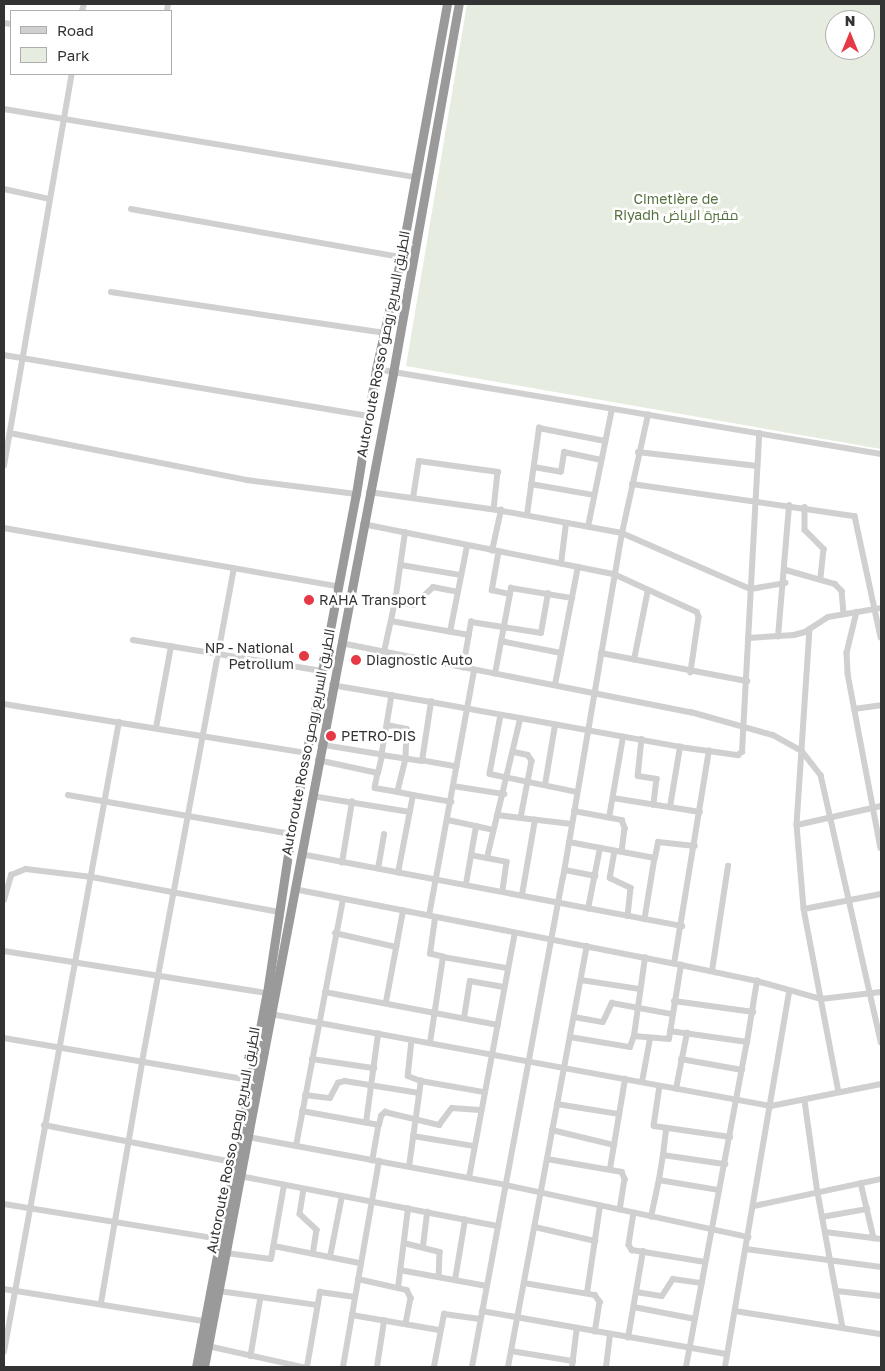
<!DOCTYPE html>
<html>
<head>
<meta charset="utf-8">
<style>
	body { margin:0 }
	#map { position:relative; width:885px; height:1371px; overflow:hidden; background:#fff; font-family:"Golos Text",Cairo,sans-serif }
	div>[style] { position:absolute }
	[style*='--x'] { left:calc(var(--x)*1px); top:calc(var(--y)*1px); width:calc(var(--w)*1px); rotate:calc(var(--a)*1deg) }
	.green>* { inset:0; background:#e6ecdf }
	.minor>* { height:5.5px; margin:-2.75px; padding:0 2.75px; transform-origin:2.75px; border-radius:2.75px; background:#d0d0d0 }
	.highway>* { height:9px; margin:-4.5px; padding:0 4.5px; transform-origin:4.5px; border-radius:4.5px; background:#9a9a9a }
	.dots>* { width:14px; height:14px; translate:-50% -50%; box-sizing:border-box; border:2px solid #fff; border-radius:50% }
	span { translate:-50% -50%; white-space:nowrap; text-align:center; line-height:1.15; -webkit-text-stroke:5px #fff; paint-order:stroke }
	.park-label { font-size:14px; color:#56703f }
	.street-label { font-size:14px; color:#333 }
	.poi-label { font-size:14px; color:#333 }
	.left { translate:0 -50%; text-align:left }
	.right { translate:-100% -50%; text-align:right }
	.frame { position:absolute; inset:0; border:5px solid #333; pointer-events:none }
	.legend { position:absolute; left:10px; top:10px; width:162px; height:65px; box-sizing:border-box; background:#fff; border:1px solid #adadad; margin:0; padding:6px 9px; list-style:none; font-size:15px; color:#333 }
	.legend li { display:flex; align-items:center; gap:10px; height:25px }
	.legend b { width:25px; border:1px solid #adadad }
	.north { position:absolute; left:825px; top:10px; width:50px; height:50px; box-sizing:border-box; background:#fff; border:1px solid #adadad; border-radius:50%; rotate:0deg; font-size:14px; font-weight:700; line-height:20px; text-align:center; color:#333 }
	.north::after { content:''; display:block; margin:auto; width:18px; height:22px; background:#e63946; clip-path:polygon(50% 0,100% 100%,50% 72%,0 100%) }
</style>
</head>
<body>
<div id="map">
	<div class="green">
		<i style="clip-path:polygon(evenodd,467px 4px,881px 4px,881px 449px,406px 366px,467px 4px,835px 20px,865px 20px,865px 50px,835px 50px,835px 20px)"></i>
	</div>
	<div class="minor">
		<i style="--x:82;--y:11;--w:7;--a:-74"></i>
		<i style="--x:167;--y:11;--w:7;--a:-82"></i>
		<i style="--x:4;--y:23;--w:7;--a:8"></i>
		<i style="--x:4;--y:109;--w:418;--a:9.4"></i>
		<i style="--x:4;--y:189;--w:47;--a:12.3"></i>
		<i style="--x:131;--y:209;--w:274;--a:10.1"></i>
		<i style="--x:111;--y:292;--w:277;--a:8.5"></i>
		<i style="--x:4;--y:355;--w:369;--a:9.5"></i>
		<i style="--x:376;--y:369;--w:512;--a:9.55"></i>
		<i style="--x:10;--y:433;--w:242;--a:11.2"></i>
		<i style="--x:247;--y:480;--w:110;--a:7.3"></i>
		<i style="--x:638;--y:452;--w:120;--a:6.7"></i>
		<i style="--x:4;--y:466;--w:398;--a:-80.2"></i>
		<i style="--x:534;--y:467;--w:27;--a:10"></i>
		<i style="--x:561;--y:472;--w:20;--a:-81"></i>
		<i style="--x:564;--y:452;--w:38;--a:12"></i>
		<i style="--x:531;--y:484;--w:64;--a:9.9"></i>
		<i style="--x:632;--y:484;--w:225;--a:8.2"></i>
		<i style="--x:855;--y:516;--w:124;--a:77.9"></i>
		<i style="--x:369;--y:492;--w:129;--a:8"></i>
		<i style="--x:497;--y:510;--w:127;--a:10.4"></i>
		<i style="--x:622;--y:533;--w:141;--a:23.5"></i>
		<i style="--x:751;--y:589;--w:35;--a:-10"></i>
		<i style="--x:413;--y:498;--w:37;--a:-81"></i>
		<i style="--x:419;--y:461;--w:80;--a:7.9"></i>
		<i style="--x:498;--y:472;--w:37;--a:96"></i>
		<i style="--x:805;--y:507;--w:23;--a:90"></i>
		<i style="--x:805;--y:530;--w:27;--a:45"></i>
		<i style="--x:824;--y:549;--w:30;--a:96"></i>
		<i style="--x:527;--y:515;--w:88;--a:-82.1"></i>
		<i style="--x:539;--y:428;--w:67;--a:11.1"></i>
		<i style="--x:363;--y:524;--w:256;--a:11.3"></i>
		<i style="--x:614;--y:574;--w:91;--a:24.6"></i>
		<i style="--x:697;--y:612;--w:5;--a:68"></i>
		<i style="--x:699;--y:617;--w:56;--a:98.3"></i>
		<i style="--x:588;--y:527;--w:120;--a:-78.5"></i>
		<i style="--x:4;--y:528;--w:339;--a:9.9"></i>
		<i style="--x:492;--y:551;--w:42;--a:-77.6"></i>
		<i style="--x:499;--y:552;--w:39;--a:100"></i>
		<i style="--x:492;--y:590;--w:18;--a:13"></i>
		<i style="--x:510;--y:594;--w:6;--a:-81"></i>
		<i style="--x:511;--y:588;--w:62;--a:9.3"></i>
		<i style="--x:561;--y:564;--w:41;--a:-83"></i>
		<i style="--x:401;--y:565;--w:61;--a:9.5"></i>
		<i style="--x:786;--y:570;--w:51;--a:15.9"></i>
		<i style="--x:835;--y:584;--w:10;--a:45"></i>
		<i style="--x:842;--y:591;--w:23;--a:85"></i>
		<i style="--x:395;--y:602;--w:70;--a:-81.8"></i>
		<i style="--x:857;--y:612;--w:42;--a:103.7"></i>
		<i style="--x:847;--y:653;--w:21;--a:87"></i>
		<i style="--x:848;--y:674;--w:177;--a:79.3"></i>
		<i style="--x:391;--y:621;--w:79;--a:10.2"></i>
		<i style="--x:810;--y:629;--w:196;--a:93.8"></i>
		<i style="--x:797;--y:825;--w:84;--a:85.2"></i>
		<i style="--x:804;--y:909;--w:78;--a:-11"></i>
		<i style="--x:450;--y:632;--w:88;--a:-78.8"></i>
		<i style="--x:778;--y:637;--w:132;--a:-85.2"></i>
		<i style="--x:748;--y:638;--w:46;--a:-3.7"></i>
		<i style="--x:794;--y:635;--w:11;--a:-15"></i>
		<i style="--x:805;--y:632;--w:27;--a:-33"></i>
		<i style="--x:828;--y:617;--w:54;--a:-9.6"></i>
		<i style="--x:133;--y:640;--w:193;--a:9.3"></i>
		<i style="--x:501;--y:641;--w:61;--a:11.3"></i>
		<i style="--x:341;--y:643;--w:357;--a:11.2"></i>
		<i style="--x:691;--y:712;--w:85;--a:15.7"></i>
		<i style="--x:773;--y:735;--w:33;--a:29"></i>
		<i style="--x:802;--y:751;--w:31;--a:52"></i>
		<i style="--x:821;--y:775;--w:274;--a:77.3"></i>
		<i style="--x:384;--y:652;--w:51;--a:-77.6"></i>
		<i style="--x:395;--y:602;--w:19;--a:9"></i>
		<i style="--x:414;--y:605;--w:26;--a:-43"></i>
		<i style="--x:433;--y:587;--w:25;--a:11"></i>
		<i style="--x:601;--y:653;--w:149;--a:10.9"></i>
		<i style="--x:634;--y:660;--w:71;--a:-78.7"></i>
		<i style="--x:463;--y:668;--w:47;--a:-80.1"></i>
		<i style="--x:471;--y:622;--w:71;--a:8.9"></i>
		<i style="--x:541;--y:633;--w:40;--a:-80"></i>
		<i style="--x:495;--y:674;--w:81;--a:-79.4"></i>
		<i style="--x:332;--y:685;--w:100;--a:9.7"></i>
		<i style="--x:555;--y:685;--w:120;--a:-79"></i>
		<i style="--x:392;--y:695;--w:61;--a:99.5"></i>
		<i style="--x:382;--y:755;--w:40;--a:8.5"></i>
		<i style="--x:4;--y:704;--w:307;--a:9.2"></i>
		<i style="--x:854;--y:709;--w:27;--a:-8"></i>
		<i style="--x:501;--y:715;--w:60;--a:100.6"></i>
		<i style="--x:490;--y:774;--w:89;--a:11.7"></i>
		<i style="--x:387;--y:725;--w:20;--a:11"></i>
		<i style="--x:407;--y:729;--w:30;--a:92"></i>
		<i style="--x:406;--y:759;--w:34;--a:104"></i>
		<i style="--x:398;--y:792;--w:15;--a:11"></i>
		<i style="--x:156;--y:728;--w:83;--a:-79.6"></i>
		<i style="--x:642;--y:739;--w:37;--a:96"></i>
		<i style="--x:638;--y:776;--w:19;--a:9"></i>
		<i style="--x:657;--y:779;--w:26;--a:97"></i>
		<i style="--x:514;--y:752;--w:14;--a:12"></i>
		<i style="--x:528;--y:755;--w:7;--a:56"></i>
		<i style="--x:532;--y:761;--w:58;--a:100.9"></i>
		<i style="--x:521;--y:818;--w:51;--a:6.7"></i>
		<i style="--x:318;--y:760;--w:61;--a:12.2"></i>
		<i style="--x:378;--y:773;--w:18;--a:-77"></i>
		<i style="--x:382;--y:755;--w:62;--a:-170.7"></i>
		<i style="--x:457;--y:767;--w:36;--a:-170"></i>
		<i style="--x:422;--y:761;--w:60;--a:-81.3"></i>
		<i style="--x:431;--y:702;--w:253;--a:10.2"></i>
		<i style="--x:680;--y:747;--w:59;--a:7.9"></i>
		<i style="--x:738;--y:755;--w:5;--a:-37"></i>
		<i style="--x:742;--y:752;--w:319;--a:-86.9"></i>
		<i style="--x:378;--y:773;--w:15;--a:101"></i>
		<i style="--x:375;--y:788;--w:23;--a:10"></i>
		<i style="--x:545;--y:785;--w:61;--a:-80.5"></i>
		<i style="--x:453;--y:786;--w:52;--a:8.9"></i>
		<i style="--x:68;--y:795;--w:226;--a:9.9"></i>
		<i style="--x:312;--y:796;--w:99;--a:9.3"></i>
		<i style="--x:613;--y:798;--w:88;--a:9.1"></i>
		<i style="--x:670;--y:807;--w:61;--a:-80.5"></i>
		<i style="--x:574;--y:811;--w:49;--a:10.6"></i>
		<i style="--x:622;--y:820;--w:9;--a:69"></i>
		<i style="--x:625;--y:828;--w:24;--a:97"></i>
		<i style="--x:497;--y:815;--w:24;--a:7"></i>
		<i style="--x:609;--y:818;--w:82;--a:-80.2"></i>
		<i style="--x:448;--y:820;--w:29;--a:12"></i>
		<i style="--x:797;--y:825;--w:86;--a:-12.7"></i>
		<i style="--x:569;--y:842;--w:87;--a:10.5"></i>
		<i style="--x:655;--y:858;--w:62;--a:99.3"></i>
		<i style="--x:615;--y:851;--w:27;--a:100"></i>
		<i style="--x:610;--y:878;--w:23;--a:25"></i>
		<i style="--x:631;--y:888;--w:28;--a:96"></i>
		<i style="--x:301;--y:854;--w:388;--a:10.7"></i>
		<i style="--x:471;--y:855;--w:29;--a:-80"></i>
		<i style="--x:476;--y:826;--w:17;--a:13"></i>
		<i style="--x:487;--y:858;--w:20;--a:11"></i>
		<i style="--x:507;--y:862;--w:30;--a:98"></i>
		<i style="--x:655;--y:858;--w:16;--a:-79"></i>
		<i style="--x:658;--y:842;--w:37;--a:6"></i>
		<i style="--x:342;--y:863;--w:62;--a:-80.7"></i>
		<i style="--x:378;--y:869;--w:35;--a:-80"></i>
		<i style="--x:565;--y:870;--w:31;--a:11"></i>
		<i style="--x:398;--y:873;--w:79;--a:-79.1"></i>
		<i style="--x:413;--y:795;--w:39;--a:10"></i>
		<i style="--x:466;--y:884;--w:29;--a:-80"></i>
		<i style="--x:471;--y:855;--w:16;--a:11"></i>
		<i style="--x:487;--y:858;--w:143;--a:-76.6"></i>
		<i style="--x:294;--y:889;--w:394;--a:11.1"></i>
		<i style="--x:681;--y:965;--w:78;--a:11.9"></i>
		<i style="--x:757;--y:981;--w:66;--a:15.7"></i>
		<i style="--x:821;--y:999;--w:60;--a:-6.7"></i>
		<i style="--x:522;--y:895;--w:76;--a:-80.2"></i>
		<i style="--x:4;--y:900;--w:26;--a:-74"></i>
		<i style="--x:11;--y:875;--w:16;--a:-22"></i>
		<i style="--x:26;--y:869;--w:66;--a:6.9"></i>
		<i style="--x:92;--y:877;--w:190;--a:10.6"></i>
		<i style="--x:588;--y:909;--w:62;--a:-78.9"></i>
		<i style="--x:804;--y:909;--w:186;--a:79.2"></i>
		<i style="--x:429;--y:916;--w:250;--a:-79.6"></i>
		<i style="--x:335;--y:933;--w:63;--a:12.9"></i>
		<i style="--x:4;--y:951;--w:266;--a:9.1"></i>
		<i style="--x:443;--y:957;--w:65;--a:9.8"></i>
		<i style="--x:674;--y:964;--w:216;--a:-80.7"></i>
		<i style="--x:712;--y:971;--w:106;--a:-81.3"></i>
		<i style="--x:581;--y:980;--w:60;--a:8.7"></i>
		<i style="--x:325;--y:992;--w:176;--a:10.8"></i>
		<i style="--x:674;--y:1001;--w:80;--a:7.9"></i>
		<i style="--x:386;--y:1002;--w:93;--a:-79.4"></i>
		<i style="--x:271;--y:1014;--w:508;--a:10.43"></i>
		<i style="--x:771;--y:1106;--w:112;--a:-11.3"></i>
		<i style="--x:574;--y:1017;--w:29;--a:10"></i>
		<i style="--x:603;--y:1022;--w:21;--a:-65"></i>
		<i style="--x:612;--y:1003;--w:61;--a:10.4"></i>
		<i style="--x:464;--y:1018;--w:37;--a:-81"></i>
		<i style="--x:470;--y:981;--w:34;--a:10"></i>
		<i style="--x:670;--y:1031;--w:78;--a:8.1"></i>
		<i style="--x:747;--y:1042;--w:62;--a:-80.7"></i>
		<i style="--x:634;--y:1036;--w:79;--a:-82"></i>
		<i style="--x:570;--y:1037;--w:61;--a:9.5"></i>
		<i style="--x:630;--y:1047;--w:12;--a:-70"></i>
		<i style="--x:634;--y:1036;--w:35;--a:5"></i>
		<i style="--x:669;--y:1039;--w:75;--a:-80.8"></i>
		<i style="--x:4;--y:1038;--w:250;--a:9.7"></i>
		<i style="--x:412;--y:1040;--w:36;--a:96"></i>
		<i style="--x:408;--y:1076;--w:14;--a:21"></i>
		<i style="--x:430;--y:1043;--w:87;--a:-81.4"></i>
		<i style="--x:443;--y:957;--w:13;--a:-167"></i>
		<i style="--x:430;--y:954;--w:37;--a:-82"></i>
		<i style="--x:312;--y:1059;--w:63;--a:8.3"></i>
		<i style="--x:681;--y:1059;--w:62;--a:10.2"></i>
		<i style="--x:642;--y:1082;--w:44;--a:-79.5"></i>
		<i style="--x:660;--y:1086;--w:40;--a:98.5"></i>
		<i style="--x:654;--y:1126;--w:77;--a:8.2"></i>
		<i style="--x:676;--y:1089;--w:57;--a:-78.9"></i>
		<i style="--x:305;--y:1095;--w:25;--a:7"></i>
		<i style="--x:330;--y:1098;--w:17;--a:-62"></i>
		<i style="--x:338;--y:1083;--w:7;--a:-16"></i>
		<i style="--x:345;--y:1081;--w:75;--a:9.2"></i>
		<i style="--x:805;--y:1101;--w:93;--a:82"></i>
		<i style="--x:818;--y:1193;--w:137;--a:79.5"></i>
		<i style="--x:557;--y:1104;--w:63;--a:9.2"></i>
		<i style="--x:302;--y:1111;--w:78;--a:10.3"></i>
		<i style="--x:379;--y:1125;--w:36;--a:100"></i>
		<i style="--x:366;--y:1123;--w:90;--a:-82.3"></i>
		<i style="--x:44;--y:1125;--w:193;--a:11.1"></i>
		<i style="--x:379;--y:1125;--w:9;--a:-77"></i>
		<i style="--x:381;--y:1116;--w:6;--a:-45"></i>
		<i style="--x:385;--y:1112;--w:56;--a:13.5"></i>
		<i style="--x:439;--y:1125;--w:21;--a:-53"></i>
		<i style="--x:452;--y:1108;--w:28;--a:4"></i>
		<i style="--x:552;--y:1130;--w:64;--a:13.6"></i>
		<i style="--x:413;--y:1136;--w:62;--a:9.3"></i>
		<i style="--x:248;--y:1137;--w:262;--a:10.5"></i>
		<i style="--x:506;--y:1185;--w:248;--a:12.1"></i>
		<i style="--x:296;--y:1146;--w:251;--a:-79.2"></i>
		<i style="--x:663;--y:1155;--w:26;--a:-83"></i>
		<i style="--x:547;--y:1159;--w:76;--a:9.8"></i>
		<i style="--x:622;--y:1172;--w:8;--a:67"></i>
		<i style="--x:625;--y:1179;--w:31;--a:99"></i>
		<i style="--x:409;--y:1167;--w:87;--a:-82.1"></i>
		<i style="--x:421;--y:1081;--w:64;--a:9.9"></i>
		<i style="--x:610;--y:1169;--w:91;--a:-80.5"></i>
		<i style="--x:240;--y:1176;--w:263;--a:11"></i>
		<i style="--x:469;--y:1178;--w:249;--a:-79.4"></i>
		<i style="--x:659;--y:1180;--w:25;--a:-81"></i>
		<i style="--x:663;--y:1155;--w:63;--a:8.3"></i>
		<i style="--x:861;--y:1183;--w:57;--a:76.7"></i>
		<i style="--x:304;--y:1189;--w:25;--a:99"></i>
		<i style="--x:300;--y:1214;--w:23;--a:43"></i>
		<i style="--x:317;--y:1230;--w:24;--a:99"></i>
		<i style="--x:4;--y:1204;--w:219;--a:9.2"></i>
		<i style="--x:754;--y:1206;--w:130;--a:-12"></i>
		<i style="--x:634;--y:1213;--w:32;--a:99"></i>
		<i style="--x:629;--y:1245;--w:6;--a:59"></i>
		<i style="--x:632;--y:1250;--w:74;--a:9.3"></i>
		<i style="--x:651;--y:1217;--w:38;--a:-78"></i>
		<i style="--x:659;--y:1180;--w:61;--a:9.5"></i>
		<i style="--x:822;--y:1217;--w:46;--a:-10.1"></i>
		<i style="--x:535;--y:1227;--w:62;--a:13.1"></i>
		<i style="--x:825;--y:1232;--w:56;--a:7.1"></i>
		<i style="--x:404;--y:1243;--w:37;--a:14"></i>
		<i style="--x:440;--y:1252;--w:25;--a:92"></i>
		<i style="--x:274;--y:1246;--w:88;--a:11.2"></i>
		<i style="--x:423;--y:1246;--w:34;--a:-83"></i>
		<i style="--x:746;--y:1249;--w:136;--a:7.6"></i>
		<i style="--x:226;--y:1253;--w:45;--a:7.6"></i>
		<i style="--x:271;--y:1259;--w:75;--a:-80"></i>
		<i style="--x:330;--y:1257;--w:62;--a:-78.9"></i>
		<i style="--x:400;--y:1270;--w:88;--a:10.4"></i>
		<i style="--x:358;--y:1279;--w:50;--a:12.7"></i>
		<i style="--x:407;--y:1290;--w:9;--a:63"></i>
		<i style="--x:411;--y:1298;--w:26;--a:101"></i>
		<i style="--x:455;--y:1280;--w:61;--a:-80.5"></i>
		<i style="--x:524;--y:1283;--w:72;--a:9.6"></i>
		<i style="--x:595;--y:1295;--w:9;--a:54"></i>
		<i style="--x:600;--y:1302;--w:30;--a:99"></i>
		<i style="--x:398;--y:1288;--w:80;--a:-82.8"></i>
		<i style="--x:4;--y:1289;--w:203;--a:9.1"></i>
		<i style="--x:219;--y:1291;--w:42;--a:8.1"></i>
		<i style="--x:261;--y:1297;--w:60;--a:99.6"></i>
		<i style="--x:837;--y:1291;--w:44;--a:6.5"></i>
		<i style="--x:636;--y:1292;--w:26;--a:9"></i>
		<i style="--x:662;--y:1296;--w:20;--a:-57"></i>
		<i style="--x:673;--y:1279;--w:29;--a:8"></i>
		<i style="--x:587;--y:1293;--w:88;--a:-81.5"></i>
		<i style="--x:261;--y:1297;--w:57;--a:8.1"></i>
		<i style="--x:101;--y:1303;--w:244;--a:-80.3"></i>
		<i style="--x:142;--y:1062;--w:502;--a:-79.45"></i>
		<i style="--x:634;--y:1307;--w:62;--a:11.1"></i>
		<i style="--x:482;--y:1311;--w:249;--a:10"></i>
		<i style="--x:735;--y:1311;--w:148;--a:9"></i>
		<i style="--x:352;--y:1315;--w:88;--a:9.8"></i>
		<i style="--x:628;--y:1338;--w:88;--a:-80.2"></i>
		<i style="--x:208;--y:1346;--w:97;--a:12.5"></i>
		<i style="--x:511;--y:1351;--w:63;--a:9.2"></i>
		<i style="--x:4;--y:1352;--w:640;--a:-79.66"></i>
		<i style="--x:307;--y:1367;--w:76;--a:-80.2"></i>
		<i style="--x:320;--y:1292;--w:35;--a:8"></i>
		<i style="--x:343;--y:1367;--w:209;--a:-80.1"></i>
		<i style="--x:377;--y:1367;--w:47;--a:-81.3"></i>
		<i style="--x:434;--y:1367;--w:54;--a:-79.3"></i>
		<i style="--x:444;--y:1314;--w:36;--a:8"></i>
		<i style="--x:472;--y:1367;--w:497;--a:-79.5"></i>
		<i style="--x:563;--y:878;--w:350;--a:-80.3"></i>
		<i style="--x:622;--y:533;--w:121;--a:-77.6"></i>
		<i style="--x:508;--y:1367;--w:428;--a:-79.4"></i>
		<i style="--x:572;--y:1367;--w:38;--a:-83"></i>
		<i style="--x:606;--y:1367;--w:32;--a:-83"></i>
		<i style="--x:686;--y:1367;--w:331;--a:-79.4"></i>
		<i style="--x:725;--y:1367;--w:381;--a:-80.3"></i>
	</div>
	<div class="highway">
		<i style="--x:196;--y:1367;--w:381;--a:-79.3"></i>
		<i style="--x:267;--y:993;--w:161;--a:-81.4"></i>
		<i style="--x:291;--y:834;--w:346;--a:-79.2"></i>
		<i style="--x:356;--y:494;--w:127;--a:-80.9"></i>
		<i style="--x:376;--y:369;--w:115;--a:-77.4"></i>
		<i style="--x:401;--y:257;--w:257;--a:-79.7"></i>
		<i style="--x:204;--y:1367;--w:1012;--a:-79.23"></i>
		<i style="--x:393;--y:373;--w:375;--a:-79.9"></i>
	</div>
	<div class="dots">
		<i style="left:309px;top:600px;background:#e63946"></i>
		<i style="left:304px;top:656px;background:#e63946"></i>
		<i style="left:356px;top:660px;background:#e63946"></i>
		<i style="left:331px;top:736px;background:#e63946"></i>
	</div>
	<div class="park-label">
		<span style="left:676px;top:207px">Cimetière de<br>Riyadh مقبرة الرياض</span>
	</div>
	<div class="street-label">
		<span style="left:383px;top:344px;rotate:-79deg">Autoroute Rosso الطريق السريع روصو</span>
		<span style="left:308px;top:742px;rotate:-79deg">Autoroute Rosso الطريق السريع روصو</span>
		<span style="left:233px;top:1140px;rotate:-79deg">Autoroute Rosso الطريق السريع روصو</span>
	</div>
	<div class="poi-label">
		<span class="left" style="left:319px;top:600px">RAHA Transport</span>
		<span class="right" style="left:294px;top:656px">NP - National<br>Petrolium</span>
		<span class="left" style="left:366px;top:660px">Diagnostic Auto</span>
		<span class="left" style="left:341px;top:736px">PETRO-DIS</span>
	</div>
	<div class="frame"></div>
	<ul class="legend">
	<li><b style="height:6px;background:#d0d0d0"></b>Road</li>
	<li><b style="height:14px;background:#e6ecdf"></b>Park</li>
	</ul>
	<div class="north">N</div>
</div>
</body>
</html>
